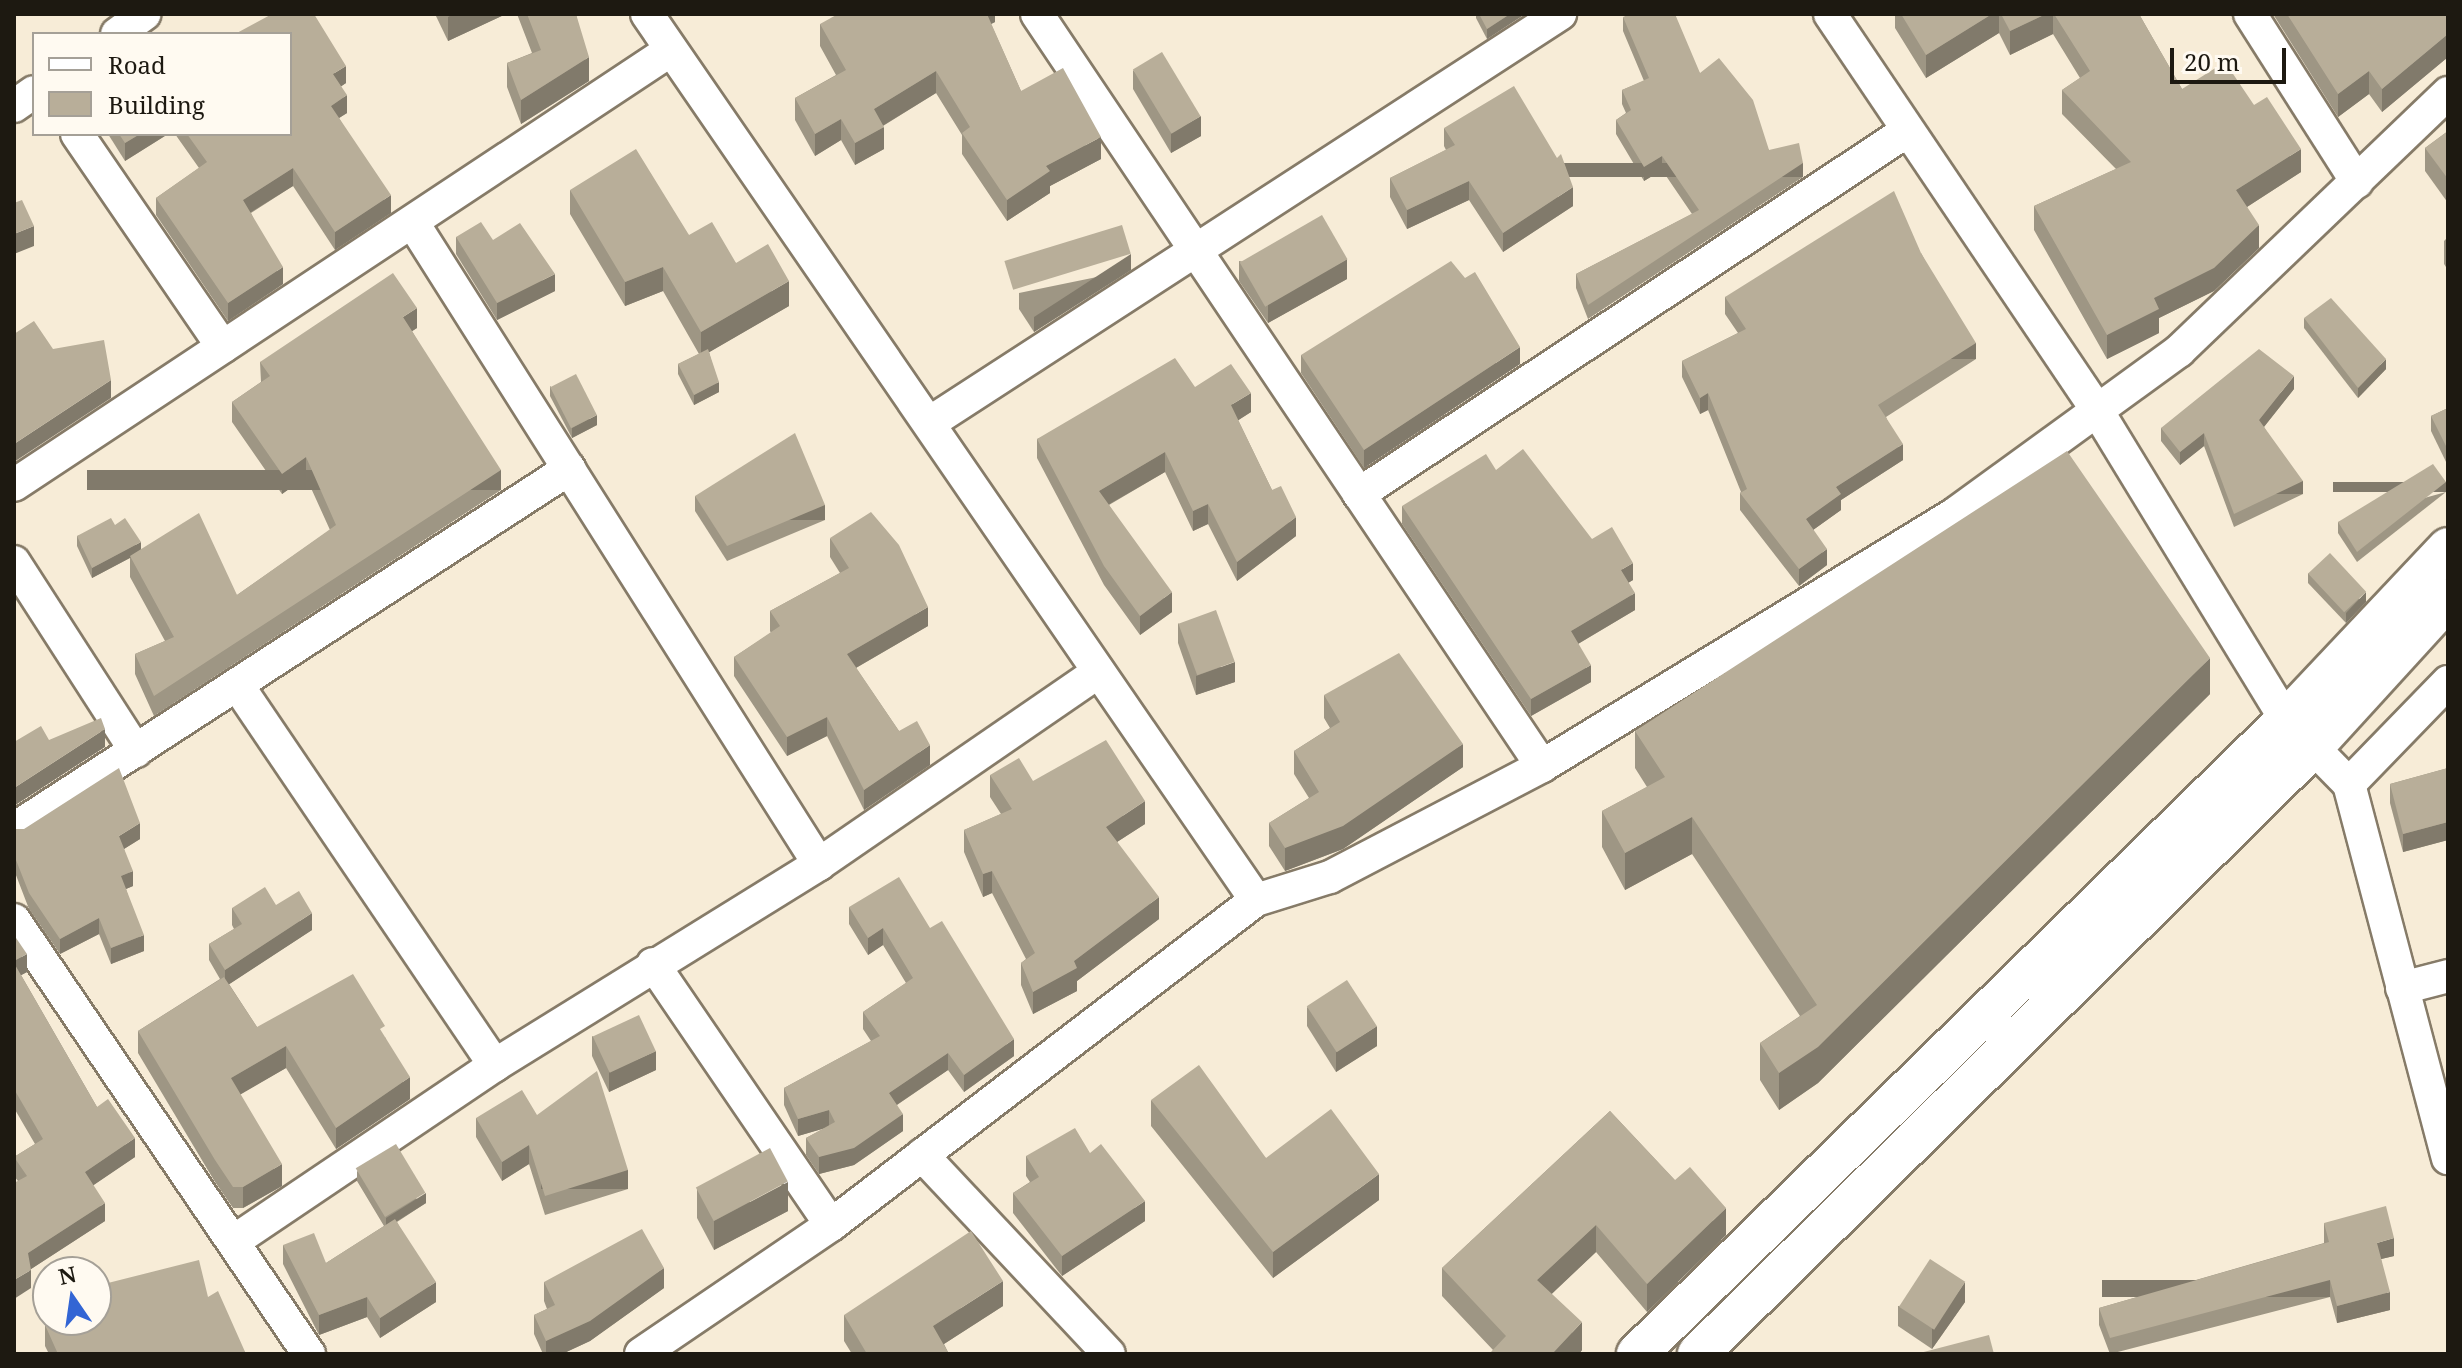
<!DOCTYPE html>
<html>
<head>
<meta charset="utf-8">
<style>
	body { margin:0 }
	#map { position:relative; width:2462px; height:1368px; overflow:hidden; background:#f7ecd7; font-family:"Noto Serif",serif }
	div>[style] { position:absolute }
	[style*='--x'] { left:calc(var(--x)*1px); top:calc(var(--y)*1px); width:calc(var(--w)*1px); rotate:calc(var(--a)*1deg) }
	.roads { filter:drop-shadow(2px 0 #867b68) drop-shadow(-2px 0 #867b68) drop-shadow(0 2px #867b68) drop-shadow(0 -2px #867b68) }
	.minor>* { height:32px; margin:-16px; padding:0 16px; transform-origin:16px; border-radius:16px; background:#fff }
	.tertiary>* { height:40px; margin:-20px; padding:0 20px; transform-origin:20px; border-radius:20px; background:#fff }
	.wall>* { inset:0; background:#9e9684 }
	.shaded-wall>* { inset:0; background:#817a6b; transform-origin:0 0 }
	.building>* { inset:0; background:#b8ae99; transform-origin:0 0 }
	span { translate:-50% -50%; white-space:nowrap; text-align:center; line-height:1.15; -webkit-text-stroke:7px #fffaf1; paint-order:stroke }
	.frame { position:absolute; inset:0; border:16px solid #1d1911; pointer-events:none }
	.legend { position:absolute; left:32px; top:32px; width:260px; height:104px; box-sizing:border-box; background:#fffaf1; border:2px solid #a5a097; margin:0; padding:10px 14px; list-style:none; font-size:24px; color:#1d1911 }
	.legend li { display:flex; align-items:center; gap:16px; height:40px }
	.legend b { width:40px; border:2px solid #a5a097 }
	.north { position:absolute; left:32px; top:1256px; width:80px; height:80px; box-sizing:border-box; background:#fffaf1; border:2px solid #a5a097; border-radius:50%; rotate:347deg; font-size:22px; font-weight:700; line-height:32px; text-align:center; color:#1d1911 }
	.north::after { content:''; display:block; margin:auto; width:28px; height:36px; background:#3365d4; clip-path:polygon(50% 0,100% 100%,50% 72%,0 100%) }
	.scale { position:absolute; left:2170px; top:48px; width:116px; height:36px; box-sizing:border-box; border:4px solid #1d1911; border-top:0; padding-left:10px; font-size:24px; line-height:28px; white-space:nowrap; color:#1d1911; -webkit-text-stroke:6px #fffaf1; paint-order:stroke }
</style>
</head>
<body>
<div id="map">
	<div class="roads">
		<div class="minor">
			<i style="--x:647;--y:14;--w:1075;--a:55.5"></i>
			<i style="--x:1037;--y:14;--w:906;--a:56.12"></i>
			<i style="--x:1830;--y:14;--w:480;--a:56"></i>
			<i style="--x:2098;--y:412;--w:361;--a:58.6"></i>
			<i style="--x:2286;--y:720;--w:90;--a:45.5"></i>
			<i style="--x:2349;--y:784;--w:387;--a:75.2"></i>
			<i style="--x:2250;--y:14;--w:199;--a:57.5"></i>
			<i style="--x:117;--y:34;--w:34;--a:-36"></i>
			<i style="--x:14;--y:106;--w:24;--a:-35"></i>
			<i style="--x:77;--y:134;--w:258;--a:55.6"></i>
			<i style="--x:413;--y:223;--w:759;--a:57.65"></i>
			<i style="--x:931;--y:422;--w:750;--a:-32.97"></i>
			<i style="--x:14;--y:485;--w:788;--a:-33.51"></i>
			<i style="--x:1359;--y:494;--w:657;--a:-33.52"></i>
			<i style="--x:14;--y:562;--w:225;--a:57.2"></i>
			<i style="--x:238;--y:686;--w:458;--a:55.9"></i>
			<i style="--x:2349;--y:784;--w:142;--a:-45.9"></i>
			<i style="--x:14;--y:829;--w:662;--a:-32.97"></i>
			<i style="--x:14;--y:920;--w:525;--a:55.8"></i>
			<i style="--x:653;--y:964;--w:316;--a:55.7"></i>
			<i style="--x:2402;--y:988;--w:48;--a:-14.6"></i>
			<i style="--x:922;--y:1155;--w:273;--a:46.8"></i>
			<i style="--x:234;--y:1241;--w:315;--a:-34"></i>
			<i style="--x:495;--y:1065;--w:381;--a:-31.8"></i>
			<i style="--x:819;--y:864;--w:339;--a:-34.5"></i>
			<i style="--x:641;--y:1354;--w:230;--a:-34.2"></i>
			<i style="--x:831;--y:1225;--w:535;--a:-37.41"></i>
			<i style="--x:1256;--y:900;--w:77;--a:-17.3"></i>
			<i style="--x:1330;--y:877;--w:239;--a:-27.6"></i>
			<i style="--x:1542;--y:766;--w:485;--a:-31.4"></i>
			<i style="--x:1956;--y:513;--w:276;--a:-36"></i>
			<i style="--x:2179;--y:351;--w:373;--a:-43.8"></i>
		</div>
		<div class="tertiary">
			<i style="--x:1637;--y:1354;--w:907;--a:-44.33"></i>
			<i style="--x:2286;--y:720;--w:236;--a:-46.7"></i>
			<i style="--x:1698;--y:1354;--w:861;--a:-44.62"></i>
			<i style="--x:2311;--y:749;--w:203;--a:-47.6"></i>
		</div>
	</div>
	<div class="wall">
		<i style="clip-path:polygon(435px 14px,506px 14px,448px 41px)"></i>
		<i style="clip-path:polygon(517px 14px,576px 14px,589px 81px,521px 124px,507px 87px,507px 63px,532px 53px)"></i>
		<i style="clip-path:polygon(995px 14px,995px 22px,991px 24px,1021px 91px,1101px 159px,1050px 186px,1050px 193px,1007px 221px,962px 154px,962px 135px,936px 93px,883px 126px,884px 149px,855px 165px,841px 140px,815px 156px,795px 120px,795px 98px,836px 75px,820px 46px,820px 24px)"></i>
		<i style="clip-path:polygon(1476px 14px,1525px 14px,1487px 39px,1476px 18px)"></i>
		<i style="clip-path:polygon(1895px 14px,2139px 14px,2182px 89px,2254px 105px,2301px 172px,2247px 207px,2259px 248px,2214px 291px,2159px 318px,2159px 333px,2107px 359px,2034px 230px,2034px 206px,2116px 169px,2062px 114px,2062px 90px,2080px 78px,2053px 34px,2010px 55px,1999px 33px,1926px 78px,1895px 28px)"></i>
		<i style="clip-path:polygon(2273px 14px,2448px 14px,2448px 57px,2382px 112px,2369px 94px,2338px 117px)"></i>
		<i style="clip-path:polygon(1623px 17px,1700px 73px,1769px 150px,1803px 177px,1588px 319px,1576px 288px,1576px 274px,1692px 214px,1662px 170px,1644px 181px,1616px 134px,1616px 120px,1626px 113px,1622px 104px,1622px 90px,1644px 81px,1623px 31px)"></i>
		<i style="clip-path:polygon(290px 34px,346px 83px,341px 86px,347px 113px,339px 118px,391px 213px,335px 250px,293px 186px,251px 213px,283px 284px,228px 321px,156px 215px,156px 198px,199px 168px,175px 134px,290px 134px)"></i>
		<i style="clip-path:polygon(1133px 70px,1201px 136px,1171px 153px,1133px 89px)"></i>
		<i style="clip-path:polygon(1444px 128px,1573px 206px,1503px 252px,1469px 200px,1407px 229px,1390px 197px,1390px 178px,1446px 150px,1444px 146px)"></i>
		<i style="clip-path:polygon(2448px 131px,2448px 203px,2425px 171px,2425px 148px)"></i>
		<i style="clip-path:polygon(108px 134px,168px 134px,125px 161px)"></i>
		<i style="clip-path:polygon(570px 190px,689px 235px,736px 263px,789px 306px,709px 352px,719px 392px,694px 405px,678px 374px,678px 364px,699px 354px,663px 291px,625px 306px,570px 214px)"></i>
		<i style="clip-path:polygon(456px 237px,493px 240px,555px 291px,497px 320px,456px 254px)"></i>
		<i style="clip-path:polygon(2448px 237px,2448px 270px,2444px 264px,2444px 241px)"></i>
		<i style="clip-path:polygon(1921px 253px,1976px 359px,1886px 417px,1903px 460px,1841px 500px,1841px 510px,1813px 530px,1827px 565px,1799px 586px,1740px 510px,1740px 493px,1741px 492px,1708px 410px,1700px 414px,1682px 377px,1682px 361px,1738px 333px,1725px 314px,1725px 297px)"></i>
		<i style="clip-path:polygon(1239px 261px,1347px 279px,1268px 323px,1239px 281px)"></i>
		<i style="clip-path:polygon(1131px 270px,1034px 332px,1019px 309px,1019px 293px)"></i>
		<i style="clip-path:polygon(2304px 318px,2386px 369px,2358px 398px,2304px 328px)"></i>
		<i style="clip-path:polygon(417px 328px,412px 331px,501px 490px,154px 716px,135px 674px,135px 654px,165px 641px,130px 577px,130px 558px,92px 578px,77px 546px,77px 536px,115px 525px,141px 550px,237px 595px,330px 530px,306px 477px,282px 494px,232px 422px,232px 402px,261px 382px,260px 362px)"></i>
		<i style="clip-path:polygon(1301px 355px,1520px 364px,1364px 468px,1301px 373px)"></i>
		<i style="clip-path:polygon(550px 386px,597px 425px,572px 438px,550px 396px)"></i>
		<i style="clip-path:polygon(1195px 387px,1251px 412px,1238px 420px,1272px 490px,1296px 536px,1237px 581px,1208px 524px,1193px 531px,1165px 472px,1109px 505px,1172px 612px,1140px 635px,1104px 585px,1037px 458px,1037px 439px)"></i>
		<i style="clip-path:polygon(2294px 389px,2264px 427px,2303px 494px,2234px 527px,2204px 446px,2180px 465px,2161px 441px,2161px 428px)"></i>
		<i style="clip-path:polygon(2448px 408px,2448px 466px,2431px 431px,2431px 416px)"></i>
		<i style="clip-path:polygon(2446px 492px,2357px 562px,2338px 533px,2338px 522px)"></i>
		<i style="clip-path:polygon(695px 496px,825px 520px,727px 561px,695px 511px)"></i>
		<i style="clip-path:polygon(1402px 506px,1592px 539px,1633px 580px,1628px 583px,1635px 610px,1578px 644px,1591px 682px,1531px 716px,1402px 524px)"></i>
		<i style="clip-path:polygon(830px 538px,928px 626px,856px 668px,899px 731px,930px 765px,864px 810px,827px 736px,787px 756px,734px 676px,734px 657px,771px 633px,770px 631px,770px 611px,840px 573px,830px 557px)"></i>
		<i style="clip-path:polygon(2308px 573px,2366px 602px,2346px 623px,2308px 583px)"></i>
		<i style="clip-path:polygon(1178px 623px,1235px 682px,1196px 695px,1178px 643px)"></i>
		<i style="clip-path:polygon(2210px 694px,1818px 1083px,1779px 1110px,1760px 1080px,1760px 1043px,1800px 1016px,1692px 854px,1625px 890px,1602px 847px,1602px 811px,1647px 787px,1635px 768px,1635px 731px)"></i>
		<i style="clip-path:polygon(1324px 695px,1463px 767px,1343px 849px,1285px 871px,1269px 846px,1269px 823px,1309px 798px,1294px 774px,1294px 751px,1330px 728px,1324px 718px)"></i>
		<i style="clip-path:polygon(2448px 768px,2448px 840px,2403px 852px,2390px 803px,2390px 784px)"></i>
		<i style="clip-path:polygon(990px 775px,1033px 781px,1145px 824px,1117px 842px,1159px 919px,1077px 981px,1077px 991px,1033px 1014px,1021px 985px,1021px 963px,1026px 959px,992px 893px,983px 897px,964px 852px,964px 830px,1001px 814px,990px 797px)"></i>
		<i style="clip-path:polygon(14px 829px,140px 839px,124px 849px,133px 886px,126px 889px,144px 951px,111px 964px,99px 934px,60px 954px,29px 909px,14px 870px)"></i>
		<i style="clip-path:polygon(276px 905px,312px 930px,229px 984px,257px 1027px,385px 1037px,410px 1099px,336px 1149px,286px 1068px,240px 1094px,282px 1186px,243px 1208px,233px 1208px,215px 1182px,138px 1053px,138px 1031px,220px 979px,209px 960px,209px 944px,234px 929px,232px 925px,232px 908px)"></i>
		<i style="clip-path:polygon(849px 907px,930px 928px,1014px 1056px,964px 1092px,948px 1070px,897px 1105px,903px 1131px,854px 1165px,819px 1174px,806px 1155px,806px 1138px,825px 1128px,798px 1136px,784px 1105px,784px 1088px,871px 1041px,863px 1029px,863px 1012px,906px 983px,883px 945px,868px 955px,849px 924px)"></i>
		<i style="clip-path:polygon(14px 935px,27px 972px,21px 975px,97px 1107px,135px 1157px,93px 1185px,105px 1221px,31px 1269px,31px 1288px,18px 1181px,14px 1176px,14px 1157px,35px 1144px,14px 1108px)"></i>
		<i style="clip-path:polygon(1307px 1007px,1377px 1046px,1336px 1072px,1307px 1026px)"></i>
		<i style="clip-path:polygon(592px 1036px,656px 1070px,609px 1092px,592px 1056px)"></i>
		<i style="clip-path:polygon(1151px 1100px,1266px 1158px,1379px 1200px,1273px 1278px,1151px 1126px)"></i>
		<i style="clip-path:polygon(1610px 1111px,1726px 1235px,1647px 1312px,1596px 1252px,1551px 1294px,1582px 1350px,1579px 1354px,1491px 1354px,1493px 1350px,1442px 1296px,1442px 1268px)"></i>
		<i style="clip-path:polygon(537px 1115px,628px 1189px,545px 1215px,529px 1164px,502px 1181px,476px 1137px,476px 1118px)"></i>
		<i style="clip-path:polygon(1090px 1153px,1145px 1221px,1062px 1276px,1013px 1213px,1013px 1193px,1030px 1182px,1026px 1176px,1026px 1156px)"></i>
		<i style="clip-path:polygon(357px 1171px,426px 1203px,397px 1222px,436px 1302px,380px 1338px,367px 1317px,319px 1335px,283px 1264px,283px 1245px,326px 1263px,384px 1226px,357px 1181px)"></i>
		<i style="clip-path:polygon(697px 1189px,788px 1211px,714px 1250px,697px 1218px)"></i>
		<i style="clip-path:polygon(2324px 1223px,2394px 1256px,2381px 1259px,2390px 1310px,2337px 1323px,2330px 1297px,2110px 1354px,2099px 1325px,2099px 1308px,2324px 1243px)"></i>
		<i style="clip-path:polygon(544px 1282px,664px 1288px,590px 1341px,562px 1354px,543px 1354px,534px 1334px,534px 1315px,547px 1309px,544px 1301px)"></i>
		<i style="clip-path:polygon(100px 1285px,208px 1297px,246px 1354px,49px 1354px,45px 1346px,45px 1325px,100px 1299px)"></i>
		<i style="clip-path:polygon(1965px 1302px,1932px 1349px,1898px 1326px,1898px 1306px)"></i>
		<i style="clip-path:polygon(1003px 1306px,944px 1344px,949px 1354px,852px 1354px,844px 1341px,844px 1315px)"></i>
	</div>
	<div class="shaded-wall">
		<i style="clip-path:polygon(454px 14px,506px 14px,448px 41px,448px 17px)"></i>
		<i style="clip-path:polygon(983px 14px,995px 14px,995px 22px,983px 28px)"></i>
		<i style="clip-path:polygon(1510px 14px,1525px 14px,1487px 39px,1487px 29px)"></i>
		<i style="clip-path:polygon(1992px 14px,1999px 14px,1999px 33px,1926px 78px,1926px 55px)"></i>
		<i style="clip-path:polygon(2046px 14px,2053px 14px,2053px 34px,2010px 55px,2010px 31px)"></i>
		<i style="clip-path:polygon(2448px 34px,2448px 57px,2382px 112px,2382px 89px)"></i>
		<i style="clip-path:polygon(589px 57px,589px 81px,521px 124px,521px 100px)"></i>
		<i style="clip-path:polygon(346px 66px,346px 83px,333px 92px,333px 74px)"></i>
		<i style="clip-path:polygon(936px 71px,936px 93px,874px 131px,874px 109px)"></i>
		<i style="clip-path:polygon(2369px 71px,2369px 94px,2338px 117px,2338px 94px)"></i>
		<i style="clip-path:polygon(347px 95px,347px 113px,331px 123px,331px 106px)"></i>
		<i style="clip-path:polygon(1201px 116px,1201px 136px,1171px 153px,1171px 133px)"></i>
		<i style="clip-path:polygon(841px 119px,841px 140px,815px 156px,815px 134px)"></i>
		<i style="clip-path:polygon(884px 127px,884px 149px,855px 165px,855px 143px)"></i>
		<i style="clip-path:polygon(140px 134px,168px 134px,125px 161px,125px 143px)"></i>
		<i style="clip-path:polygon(1101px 137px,1101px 159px,1050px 186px,1050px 193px,1007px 221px,1007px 200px,1046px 166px)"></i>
		<i style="clip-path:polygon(2301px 149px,2301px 172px,2236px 214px,2236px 190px)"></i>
		<i style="clip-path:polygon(1662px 156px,1662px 170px,1644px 181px,1644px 167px)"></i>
		<i style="left:1803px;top:163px;width:14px;height:258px;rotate:90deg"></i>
		<i style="clip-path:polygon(293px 168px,293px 186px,243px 217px,243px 200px)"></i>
		<i style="clip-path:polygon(1469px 181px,1469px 200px,1407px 229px,1407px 210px)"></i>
		<i style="clip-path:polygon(1573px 187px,1573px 206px,1503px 252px,1503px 233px)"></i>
		<i style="clip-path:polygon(391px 195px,391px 213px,335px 250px,335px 232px)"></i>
		<i style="clip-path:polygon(2259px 225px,2259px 248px,2214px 291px,2159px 318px,2159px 333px,2107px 359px,2107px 335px,2154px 298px)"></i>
		<i style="clip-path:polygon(34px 226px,34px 246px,14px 254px,14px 234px)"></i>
		<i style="clip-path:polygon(1131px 254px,1131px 270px,1034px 332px,1034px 317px)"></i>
		<i style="clip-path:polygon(1347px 259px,1347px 279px,1268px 323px,1268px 303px)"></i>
		<i style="clip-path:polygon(283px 267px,283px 284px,228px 321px,228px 303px)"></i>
		<i style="clip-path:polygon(663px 267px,663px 291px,625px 306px,625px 282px)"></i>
		<i style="clip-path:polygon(555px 274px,555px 291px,497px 320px,497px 303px)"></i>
		<i style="clip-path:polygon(789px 281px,789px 306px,701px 357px,701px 332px)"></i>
		<i style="clip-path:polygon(417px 308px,417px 328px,403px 337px,403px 317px)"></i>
		<i style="left:1976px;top:343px;width:16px;height:116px;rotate:90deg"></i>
		<i style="clip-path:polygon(1520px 347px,1520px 364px,1364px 468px,1364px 450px)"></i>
		<i style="clip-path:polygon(2386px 359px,2386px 369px,2358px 398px,2358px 388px)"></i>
		<i style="clip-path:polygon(2294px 376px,2294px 389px,2259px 433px,2259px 420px)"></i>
		<i style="clip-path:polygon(111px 380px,111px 398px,14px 462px,14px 444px)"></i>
		<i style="clip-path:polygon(719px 382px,719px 392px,694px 405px,694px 395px)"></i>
		<i style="clip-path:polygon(1251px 393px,1251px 412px,1231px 425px,1231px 405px)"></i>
		<i style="clip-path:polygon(1708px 393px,1708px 410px,1700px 414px,1700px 398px)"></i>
		<i style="clip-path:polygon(597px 415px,597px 425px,572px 438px,572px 428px)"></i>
		<i style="clip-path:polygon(2204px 433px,2204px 446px,2180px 465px,2180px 452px)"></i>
		<i style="clip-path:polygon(1903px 444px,1903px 460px,1841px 500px,1841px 510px,1806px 535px,1806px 519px,1836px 487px)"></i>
		<i style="clip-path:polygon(1165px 452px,1165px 472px,1099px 510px,1099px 491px)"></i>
		<i style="clip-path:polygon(306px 457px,306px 477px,282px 494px,282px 474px)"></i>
		<i style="left:501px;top:470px;width:20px;height:414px;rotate:90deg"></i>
		<i style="left:2303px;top:481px;width:13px;height:76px;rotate:90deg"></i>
		<i style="left:2446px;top:482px;width:10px;height:113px;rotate:90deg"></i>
		<i style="clip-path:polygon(1208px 504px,1208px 524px,1193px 531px,1193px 511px)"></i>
		<i style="left:825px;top:505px;width:15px;height:106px;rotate:90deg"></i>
		<i style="clip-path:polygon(1296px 517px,1296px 536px,1237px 581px,1237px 562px)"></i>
		<i style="clip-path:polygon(141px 542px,141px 552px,92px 578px,92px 568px)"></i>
		<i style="clip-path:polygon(1827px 549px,1827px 565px,1799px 586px,1799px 569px)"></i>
		<i style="clip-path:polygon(1633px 563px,1633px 580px,1621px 587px,1621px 570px)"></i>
		<i style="clip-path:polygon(1172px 592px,1172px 612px,1140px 635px,1140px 616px)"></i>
		<i style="clip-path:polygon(2366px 592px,2366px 602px,2346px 623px,2346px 613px)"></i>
		<i style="clip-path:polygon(1635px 593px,1635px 610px,1571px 648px,1571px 631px)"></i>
		<i style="clip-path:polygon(928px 607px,928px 626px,847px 673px,847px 654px)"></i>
		<i style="clip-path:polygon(2210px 658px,2210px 694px,1818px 1083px,1779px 1110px,1779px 1073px)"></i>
		<i style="clip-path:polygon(1235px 662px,1235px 682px,1196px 695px,1196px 676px)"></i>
		<i style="clip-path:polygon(1591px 665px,1591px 682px,1531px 716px,1531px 699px)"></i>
		<i style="clip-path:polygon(827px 717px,827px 736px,787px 756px,787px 737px)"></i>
		<i style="clip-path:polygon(105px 729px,105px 747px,14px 806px,14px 788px)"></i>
		<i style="clip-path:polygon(1463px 744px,1463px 767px,1343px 849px,1285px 871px,1285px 848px)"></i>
		<i style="clip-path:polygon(930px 745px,930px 765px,864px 810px,864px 790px)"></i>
		<i style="clip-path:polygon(1145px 801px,1145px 824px,1106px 849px,1106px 827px)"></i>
		<i style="clip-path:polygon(1692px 817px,1692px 854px,1625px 890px,1625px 853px)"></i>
		<i style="clip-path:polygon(2448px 822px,2448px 840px,2403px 852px,2403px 834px)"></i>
		<i style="clip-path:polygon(140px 823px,140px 839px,119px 852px,119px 836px)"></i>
		<i style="clip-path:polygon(133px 871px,133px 886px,121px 891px,121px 876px)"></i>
		<i style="clip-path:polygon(992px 871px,992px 893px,983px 897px,983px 874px)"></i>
		<i style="clip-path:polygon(1159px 897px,1159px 919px,1077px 981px,1077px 991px,1033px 1014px,1033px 992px)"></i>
		<i style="clip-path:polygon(312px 913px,312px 930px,225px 987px,225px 970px)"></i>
		<i style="clip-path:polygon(99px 918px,99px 934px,60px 954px,60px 939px)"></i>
		<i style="clip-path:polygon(883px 928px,883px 945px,868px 955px,868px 938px)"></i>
		<i style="clip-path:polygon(144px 935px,144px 951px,111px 964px,111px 948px)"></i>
		<i style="clip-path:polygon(27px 954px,27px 972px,14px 979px,14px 961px)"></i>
		<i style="clip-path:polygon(1377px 1026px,1377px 1046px,1336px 1072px,1336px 1052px)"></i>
		<i style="clip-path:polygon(1014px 1039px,1014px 1056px,964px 1092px,964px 1075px)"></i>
		<i style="clip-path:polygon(286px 1046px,286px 1068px,231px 1100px,231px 1078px)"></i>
		<i style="clip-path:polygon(656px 1051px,656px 1070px,609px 1092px,609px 1072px)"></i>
		<i style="clip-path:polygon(948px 1053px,948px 1070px,889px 1110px,889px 1093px)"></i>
		<i style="clip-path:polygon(410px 1077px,410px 1099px,336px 1149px,336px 1128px)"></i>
		<i style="clip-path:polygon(829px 1110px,829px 1127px,798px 1136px,798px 1119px)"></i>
		<i style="clip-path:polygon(903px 1114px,903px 1131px,854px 1165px,819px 1174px,819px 1157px)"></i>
		<i style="clip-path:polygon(135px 1138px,135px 1157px,85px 1191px,85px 1172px)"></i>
		<i style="clip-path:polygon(529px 1145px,529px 1164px,502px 1181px,502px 1162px)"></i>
		<i style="clip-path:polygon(282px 1164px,282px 1186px,243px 1208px,243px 1187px)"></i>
		<i style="left:628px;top:1170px;width:19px;height:87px;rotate:90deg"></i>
		<i style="clip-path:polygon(1379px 1174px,1379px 1200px,1273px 1278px,1273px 1252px)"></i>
		<i style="clip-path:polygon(788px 1182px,788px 1211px,714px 1250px,714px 1221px)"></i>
		<i style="clip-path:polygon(426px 1193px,426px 1203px,386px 1228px,386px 1218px)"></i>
		<i style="clip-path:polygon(1145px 1201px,1145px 1221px,1062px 1276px,1062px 1256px)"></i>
		<i style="clip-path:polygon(105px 1203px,105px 1221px,28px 1271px,28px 1253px)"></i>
		<i style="clip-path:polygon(1726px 1208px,1726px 1235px,1647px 1312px,1647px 1284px)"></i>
		<i style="clip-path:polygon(1596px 1225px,1596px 1252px,1537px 1308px,1537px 1280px)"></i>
		<i style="clip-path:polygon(2394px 1238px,2394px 1256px,2377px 1260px,2377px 1243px)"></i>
		<i style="clip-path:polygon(664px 1268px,664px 1288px,590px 1341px,562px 1354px,546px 1354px,546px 1341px)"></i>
		<i style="clip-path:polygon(31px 1270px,31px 1288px,14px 1299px,14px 1280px)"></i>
		<i style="left:2330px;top:1280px;width:17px;height:228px;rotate:90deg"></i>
		<i style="clip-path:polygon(1003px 1281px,1003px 1306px,933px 1351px,933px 1326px)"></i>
		<i style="clip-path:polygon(436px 1282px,436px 1302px,380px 1338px,380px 1318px)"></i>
		<i style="clip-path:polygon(1965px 1282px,1965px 1302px,1932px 1349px,1932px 1329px)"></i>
		<i style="clip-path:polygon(2390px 1292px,2390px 1310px,2337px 1323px,2337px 1306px)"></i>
		<i style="clip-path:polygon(367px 1297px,367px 1317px,319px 1335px,319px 1315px)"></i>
		<i style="clip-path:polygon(1582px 1322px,1582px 1350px,1579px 1354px,1552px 1354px)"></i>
	</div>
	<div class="building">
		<i style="clip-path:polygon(272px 14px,314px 14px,346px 66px,333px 74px,347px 95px,331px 106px,391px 195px,335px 232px,293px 168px,243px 200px,283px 267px,228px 303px,156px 198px,207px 162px,187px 134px,290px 134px,290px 34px,235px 34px)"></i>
		<i style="clip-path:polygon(527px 14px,576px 14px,589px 57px,521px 100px,507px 63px,541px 50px)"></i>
		<i style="clip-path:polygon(838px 14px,987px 14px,1021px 91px,1063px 68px,1101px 137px,1046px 166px,1050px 171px,1007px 200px,962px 133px,970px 127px,936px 71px,874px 109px,884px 127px,855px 143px,841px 119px,815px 134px,795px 98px,846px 70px,820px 24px)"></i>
		<i style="clip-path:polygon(1479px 14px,1510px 14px,1487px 29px)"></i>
		<i style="clip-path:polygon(1630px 14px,1675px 14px,1700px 73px,1719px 58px,1753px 100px,1769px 150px,1799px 143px,1803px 163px,1588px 305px,1576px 274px,1699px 210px,1662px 156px,1644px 167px,1616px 120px,1631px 110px,1622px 90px,1649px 78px,1623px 17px)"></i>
		<i style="clip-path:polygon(1901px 14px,1992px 14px,1926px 55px)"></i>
		<i style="clip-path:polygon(2001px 14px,2046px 14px,2010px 31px)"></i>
		<i style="clip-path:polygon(2054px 14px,2139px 14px,2182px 89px,2225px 62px,2254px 105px,2267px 97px,2301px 149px,2236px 190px,2259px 225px,2214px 268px,2154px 298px,2159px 309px,2107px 335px,2034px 206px,2131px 162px,2062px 90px,2090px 71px)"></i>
		<i style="clip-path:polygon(2287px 14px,2448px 14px,2448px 34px,2382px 89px,2369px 71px,2338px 94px)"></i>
		<i style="left:1162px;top:52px;width:75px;height:34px;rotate:59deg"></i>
		<i style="clip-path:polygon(1514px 86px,1557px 158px,1561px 154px,1573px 187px,1503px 233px,1469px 181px,1407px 210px,1390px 178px,1455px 145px,1444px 128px)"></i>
		<i style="clip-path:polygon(2448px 131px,2448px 179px,2425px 148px)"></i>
		<i style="clip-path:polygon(119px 134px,140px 134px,125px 143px)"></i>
		<i style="clip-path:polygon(636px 149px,689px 235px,712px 222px,736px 263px,768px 244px,789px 281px,701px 332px,663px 267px,625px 282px,570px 190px)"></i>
		<i style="clip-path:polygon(1894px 191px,1921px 253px,1976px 343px,1878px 405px,1903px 444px,1836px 487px,1841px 494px,1806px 519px,1827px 549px,1799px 569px,1740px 493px,1747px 489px,1708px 393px,1700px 398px,1682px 361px,1746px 329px,1725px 297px)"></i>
		<i style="clip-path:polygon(22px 200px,34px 226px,14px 234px,14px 203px)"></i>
		<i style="left:1322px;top:215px;width:51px;height:95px;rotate:60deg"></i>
		<i style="clip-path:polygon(481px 222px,493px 240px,520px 223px,555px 274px,497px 303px,456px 237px)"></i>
		<i style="left:1122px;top:225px;width:30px;height:123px;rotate:73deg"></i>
		<i style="clip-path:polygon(1451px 261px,1465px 278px,1475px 272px,1520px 347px,1364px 450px,1301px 355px)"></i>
		<i style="clip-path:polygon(393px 273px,417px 308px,403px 317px,501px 470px,154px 696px,135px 654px,174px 637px,130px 556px,199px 513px,237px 595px,336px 525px,306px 457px,282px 474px,232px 402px,270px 376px,260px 362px)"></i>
		<i style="clip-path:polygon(2331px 298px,2386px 359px,2358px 388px,2304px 318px)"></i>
		<i style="clip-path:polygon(34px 321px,53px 349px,104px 340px,111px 380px,14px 444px,14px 334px)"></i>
		<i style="clip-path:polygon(708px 349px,719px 382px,694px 395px,678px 364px)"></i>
		<i style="clip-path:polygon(2259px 349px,2294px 376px,2259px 420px,2303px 481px,2234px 514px,2204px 433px,2180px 452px,2161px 428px)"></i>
		<i style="clip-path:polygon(1175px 358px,1195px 387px,1231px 364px,1251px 393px,1231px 405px,1272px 490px,1281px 486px,1296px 517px,1237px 562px,1208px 504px,1193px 511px,1165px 452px,1099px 491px,1172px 592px,1140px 616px,1104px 566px,1037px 439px)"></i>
		<i style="left:576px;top:374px;width:46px;height:29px;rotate:63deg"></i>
		<i style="clip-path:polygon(2448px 408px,2448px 450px,2431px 416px)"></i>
		<i style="clip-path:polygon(795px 433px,825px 505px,727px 546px,695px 496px)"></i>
		<i style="clip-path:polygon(1523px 449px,1592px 539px,1612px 527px,1633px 563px,1621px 570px,1635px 593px,1571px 631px,1591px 665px,1531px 699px,1402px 506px,1486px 454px,1496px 470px)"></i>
		<i style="clip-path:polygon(2067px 451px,2210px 658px,1818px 1047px,1779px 1073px,1760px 1043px,1817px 1005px,1692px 817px,1625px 853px,1602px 811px,1665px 777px,1635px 731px)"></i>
		<i style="clip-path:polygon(2433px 464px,2446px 482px,2357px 552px,2338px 522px)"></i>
		<i style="clip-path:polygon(871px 512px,899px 545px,928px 607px,847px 654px,899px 731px,917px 721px,930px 745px,864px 790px,827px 717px,787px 737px,734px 657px,780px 626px,770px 611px,849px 568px,830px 538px)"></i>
		<i style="clip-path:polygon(111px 518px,115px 525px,125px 518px,141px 542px,92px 568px,77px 536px)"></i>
		<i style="left:2330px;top:553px;width:53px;height:30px;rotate:47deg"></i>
		<i style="left:1216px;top:610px;width:55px;height:40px;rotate:70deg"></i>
		<i style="clip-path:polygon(1399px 653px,1463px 744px,1343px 826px,1285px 848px,1269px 823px,1319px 792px,1294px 751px,1340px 722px,1324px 695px)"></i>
		<i style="clip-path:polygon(101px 718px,105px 729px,14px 788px,14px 742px,41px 726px,49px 740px)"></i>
		<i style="clip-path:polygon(1106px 740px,1145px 801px,1106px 827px,1159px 897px,1074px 961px,1077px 968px,1033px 992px,1021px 963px,1035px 953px,992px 871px,983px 874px,964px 830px,1012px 809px,990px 775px,1019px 758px,1033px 781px)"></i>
		<i style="clip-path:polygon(119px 768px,140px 823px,119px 836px,133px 871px,121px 876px,144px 935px,111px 948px,99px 918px,60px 939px,29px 893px,14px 855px,14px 829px,24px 829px)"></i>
		<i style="clip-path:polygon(2448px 768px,2448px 822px,2403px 834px,2390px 784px)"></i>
		<i style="clip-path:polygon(899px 877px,930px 928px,942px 921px,1014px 1039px,964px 1075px,948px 1053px,889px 1093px,903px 1114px,854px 1148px,819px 1157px,806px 1138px,835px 1122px,829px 1110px,798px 1119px,784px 1088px,880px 1036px,863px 1012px,913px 978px,883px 928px,868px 938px,849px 907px)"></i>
		<i style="clip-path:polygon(265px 887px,276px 905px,299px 891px,312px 913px,225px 970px,209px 944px,242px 924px,232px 908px)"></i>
		<i style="clip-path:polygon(14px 935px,27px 954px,14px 961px)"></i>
		<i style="clip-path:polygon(14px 963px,97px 1107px,108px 1099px,135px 1138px,85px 1172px,105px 1203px,28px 1253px,31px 1270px,14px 1280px,14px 1183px,27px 1176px,14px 1157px,43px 1139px,14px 1089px)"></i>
		<i style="clip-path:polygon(353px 974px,385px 1026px,380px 1029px,410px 1077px,336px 1128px,286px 1046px,231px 1078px,282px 1164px,243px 1187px,233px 1187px,215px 1160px,138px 1031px,224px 977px,257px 1027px)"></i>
		<i style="left:1347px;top:980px;width:55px;height:48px;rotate:57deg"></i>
		<i style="left:639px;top:1015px;width:40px;height:51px;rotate:65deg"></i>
		<i style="clip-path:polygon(1199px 1065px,1266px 1158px,1331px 1109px,1379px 1174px,1273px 1252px,1151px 1100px)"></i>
		<i style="clip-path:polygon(597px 1071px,628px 1170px,545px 1196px,529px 1145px,502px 1162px,476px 1118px,522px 1090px,537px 1115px)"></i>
		<i style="clip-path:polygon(1610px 1111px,1675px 1180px,1690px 1167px,1726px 1208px,1647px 1284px,1596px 1225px,1537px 1280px,1582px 1322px,1552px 1354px,1493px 1354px,1491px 1352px,1506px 1336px,1442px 1268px)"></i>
		<i style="clip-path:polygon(1075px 1128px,1090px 1153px,1101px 1144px,1145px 1201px,1062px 1256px,1013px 1193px,1039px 1177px,1026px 1156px)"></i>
		<i style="left:396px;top:1144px;width:57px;height:47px;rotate:59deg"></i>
		<i style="left:770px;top:1148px;width:38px;height:84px;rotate:62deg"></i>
		<i style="clip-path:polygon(2386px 1206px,2394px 1238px,2377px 1243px,2390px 1292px,2337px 1306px,2330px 1280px,2110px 1338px,2099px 1308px,2329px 1242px,2324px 1223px)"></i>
		<i style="clip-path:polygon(395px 1219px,436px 1282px,380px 1318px,367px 1297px,319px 1315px,283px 1245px,314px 1233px,326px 1263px)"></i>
		<i style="clip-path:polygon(642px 1229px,664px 1268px,590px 1321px,546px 1341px,534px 1315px,555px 1305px,544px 1282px)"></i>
		<i style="clip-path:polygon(971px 1231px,1003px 1281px,933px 1326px,949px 1354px,867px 1354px,844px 1315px)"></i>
		<i style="left:1930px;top:1259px;width:42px;height:57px;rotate:33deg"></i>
		<i style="clip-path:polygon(199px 1260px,208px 1297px,218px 1291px,246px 1354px,58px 1354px,45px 1325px,55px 1320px,96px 1320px,96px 1301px,105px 1297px,100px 1285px)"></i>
		<i style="clip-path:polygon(1989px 1335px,1994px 1354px,1916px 1354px)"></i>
	</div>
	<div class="frame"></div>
	<ul class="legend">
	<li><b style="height:10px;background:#fff"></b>Road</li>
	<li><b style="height:22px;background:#b8ae99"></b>Building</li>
	</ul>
	<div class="north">N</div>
	<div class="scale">20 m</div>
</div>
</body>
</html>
